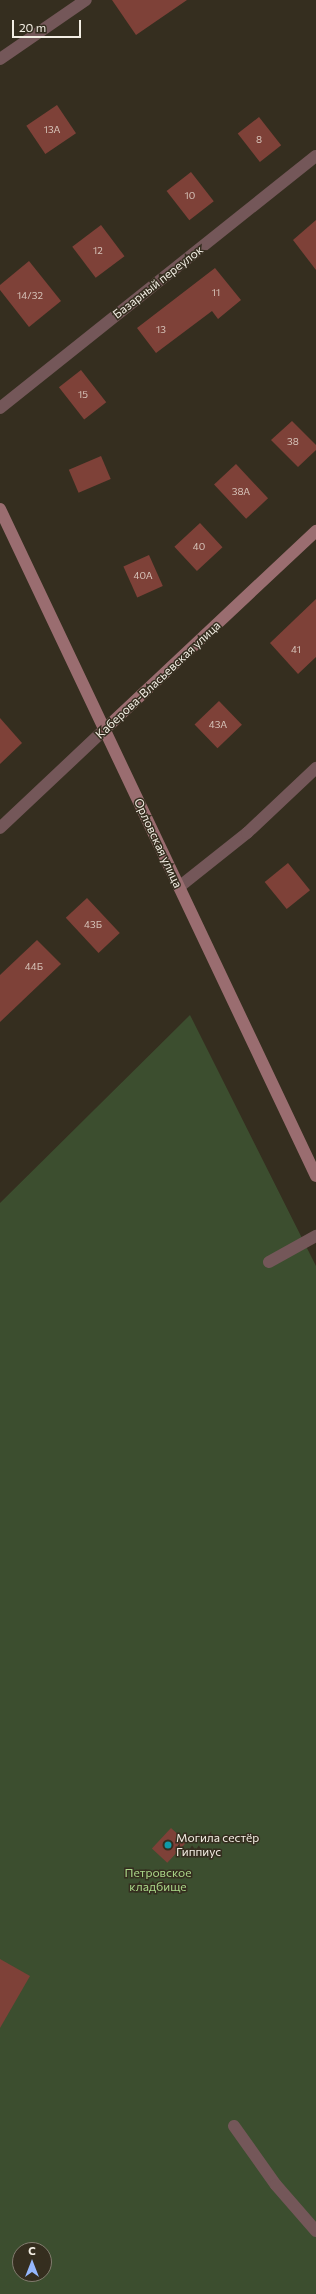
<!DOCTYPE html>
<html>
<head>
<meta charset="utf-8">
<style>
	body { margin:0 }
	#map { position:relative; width:316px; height:2294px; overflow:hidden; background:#352e1f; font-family:Commissioner,sans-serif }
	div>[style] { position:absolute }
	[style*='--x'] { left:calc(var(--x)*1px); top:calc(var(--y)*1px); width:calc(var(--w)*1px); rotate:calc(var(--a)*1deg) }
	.green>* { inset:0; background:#3c4e2f }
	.building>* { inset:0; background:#7e4138; transform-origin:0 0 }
	.lane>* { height:12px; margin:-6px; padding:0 6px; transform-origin:6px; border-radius:6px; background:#745759 }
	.street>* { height:12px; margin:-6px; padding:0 6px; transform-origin:6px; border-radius:6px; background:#745759 }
	.secondary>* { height:12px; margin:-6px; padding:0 6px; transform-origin:6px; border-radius:6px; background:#9a6d70 }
	.dots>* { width:11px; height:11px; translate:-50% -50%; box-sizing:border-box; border:2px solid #352e1f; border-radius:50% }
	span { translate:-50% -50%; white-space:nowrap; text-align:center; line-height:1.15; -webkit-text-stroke:3px #352e1f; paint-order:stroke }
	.number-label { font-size:10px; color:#d6c3b9 }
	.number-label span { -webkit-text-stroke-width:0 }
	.street-label { font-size:12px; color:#f3eee4 }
	.poi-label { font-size:12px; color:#f3eee4 }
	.left { translate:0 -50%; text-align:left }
	.park-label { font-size:12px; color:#abd889 }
	.north { position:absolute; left:12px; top:2242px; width:40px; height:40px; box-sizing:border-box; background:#352e1f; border:1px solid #817b6e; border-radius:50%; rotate:0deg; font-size:11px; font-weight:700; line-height:16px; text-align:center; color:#f3eee4 }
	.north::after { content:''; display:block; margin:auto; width:14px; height:18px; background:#95b7fd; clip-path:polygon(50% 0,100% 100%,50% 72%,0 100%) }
	.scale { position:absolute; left:12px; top:20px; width:69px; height:18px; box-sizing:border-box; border:2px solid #f3eee4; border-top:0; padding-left:5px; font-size:12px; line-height:14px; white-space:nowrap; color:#f3eee4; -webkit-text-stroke:3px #352e1f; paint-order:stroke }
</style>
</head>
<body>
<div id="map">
	<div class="green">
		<i style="clip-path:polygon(evenodd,190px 1015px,316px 1266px,316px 2294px,0 2294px,0 1203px,190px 1015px,20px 2250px,44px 2250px,44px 2274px,20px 2274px,20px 2250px)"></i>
	</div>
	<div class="building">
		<i style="clip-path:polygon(112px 0,187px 0,136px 35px)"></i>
		<i style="left:57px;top:105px;width:34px;height:37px;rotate:56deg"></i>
		<i style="left:259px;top:117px;width:36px;height:27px;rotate:52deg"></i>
		<i style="left:191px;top:172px;width:37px;height:31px;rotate:52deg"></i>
		<i style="clip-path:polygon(316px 220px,316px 270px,293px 240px)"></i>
		<i style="left:101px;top:225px;width:39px;height:36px;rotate:53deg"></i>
		<i style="clip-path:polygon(29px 261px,61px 301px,29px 327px,0 290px,0 285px)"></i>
		<i style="clip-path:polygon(215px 268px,241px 300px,218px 319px,212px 311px,156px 353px,137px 328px)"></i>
		<i style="left:81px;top:370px;width:41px;height:28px;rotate:52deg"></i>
		<i style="clip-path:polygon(292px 421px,316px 445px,316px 450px,298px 467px,271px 440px)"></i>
		<i style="left:101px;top:456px;width:25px;height:35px;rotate:67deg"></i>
		<i style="left:236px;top:464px;width:47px;height:30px;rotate:47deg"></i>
		<i style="left:200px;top:523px;width:33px;height:35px;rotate:47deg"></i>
		<i style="left:149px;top:555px;width:34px;height:28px;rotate:66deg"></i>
		<i style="clip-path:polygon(316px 599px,316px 657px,298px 674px,270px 643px)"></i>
		<i style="left:219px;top:701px;width:33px;height:34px;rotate:46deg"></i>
		<i style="clip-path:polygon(0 718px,22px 743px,0 764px)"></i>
		<i style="left:288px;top:863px;width:35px;height:30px;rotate:51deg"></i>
		<i style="left:87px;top:898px;width:48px;height:29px;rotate:47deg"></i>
		<i style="clip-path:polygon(37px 940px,61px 964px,0 1022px,0 975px)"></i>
		<i style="left:171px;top:1828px;width:21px;height:28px;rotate:43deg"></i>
		<i style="clip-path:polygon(0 1959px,30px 1976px,0 2028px)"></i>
	</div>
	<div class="lane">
		<i style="--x:269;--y:1262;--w:54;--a:-29"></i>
		<i style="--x:234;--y:2126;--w:72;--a:54.6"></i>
		<i style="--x:276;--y:2185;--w:61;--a:49"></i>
	</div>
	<div class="street">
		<i style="--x:0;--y:59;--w:104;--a:-34.5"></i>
		<i style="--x:0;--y:408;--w:404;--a:-38.6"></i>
		<i style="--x:0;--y:828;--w:143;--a:-43.3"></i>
		<i style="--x:179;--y:887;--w:87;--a:-38.5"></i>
		<i style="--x:247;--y:833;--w:95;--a:-43.3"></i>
	</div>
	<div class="secondary">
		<i style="--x:0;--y:509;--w:738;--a:64.65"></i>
		<i style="--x:104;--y:730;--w:291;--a:-43.2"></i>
	</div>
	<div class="dots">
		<i style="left:168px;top:1845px;background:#0f9aa8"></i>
	</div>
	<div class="number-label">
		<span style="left:52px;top:130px">13А</span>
		<span style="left:259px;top:140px">8</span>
		<span style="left:190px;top:196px">10</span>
		<span style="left:98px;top:251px">12</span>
		<span style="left:216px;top:293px">11</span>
		<span style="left:30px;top:296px">14/32</span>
		<span style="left:161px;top:330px">13</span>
		<span style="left:83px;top:395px">15</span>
		<span style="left:293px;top:442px">38</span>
		<span style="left:241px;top:492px">38А</span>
		<span style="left:199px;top:547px">40</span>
		<span style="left:143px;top:576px">40А</span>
		<span style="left:296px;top:650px">41</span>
		<span style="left:218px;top:725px">43А</span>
		<span style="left:93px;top:925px">43Б</span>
		<span style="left:34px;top:967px">44Б</span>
	</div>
	<div class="street-label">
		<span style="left:158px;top:282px;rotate:-38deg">Базарный переулок</span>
		<span style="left:158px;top:680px;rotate:-43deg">Каберова-Власьевская улица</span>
		<span style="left:158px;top:843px;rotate:65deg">Орловская улица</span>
	</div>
	<div class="poi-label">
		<span class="left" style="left:176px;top:1845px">Могила сестёр<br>Гиппиус</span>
	</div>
	<div class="park-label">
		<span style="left:158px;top:1880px">Петровское<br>кладбище</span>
	</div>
	<div class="north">С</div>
	<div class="scale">20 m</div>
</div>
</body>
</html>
